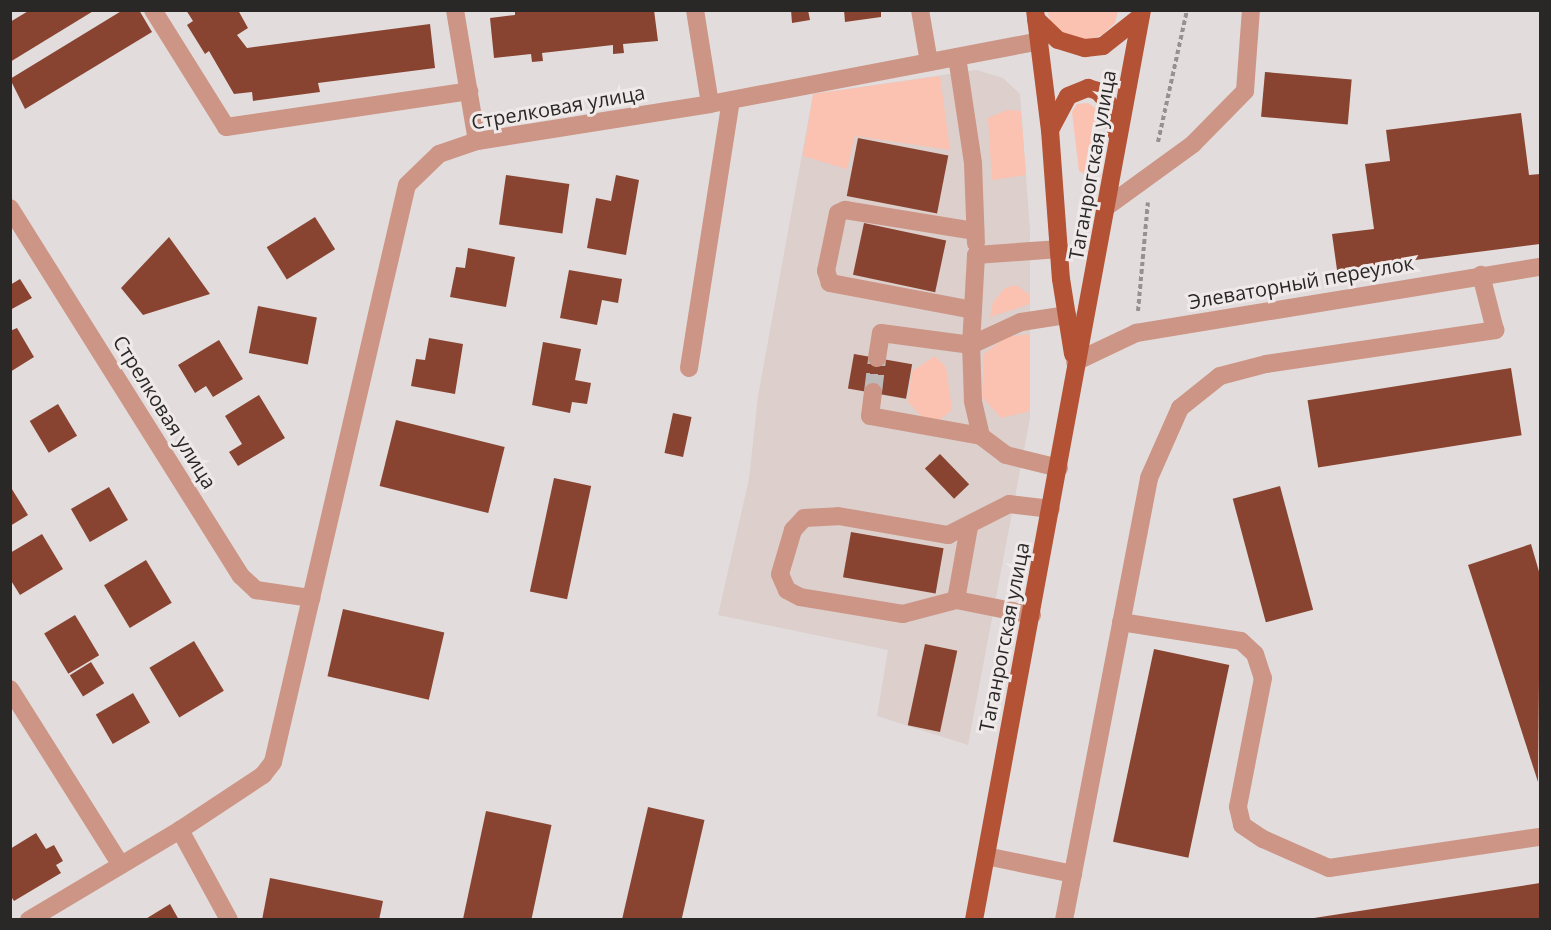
<!DOCTYPE html>
<html>
<head>
<meta charset="utf-8">
<style>
	body { margin:0 }
	#map { position:relative; width:1551px; height:930px; overflow:hidden; background:#e2dddc; font-family:"Open Sans",sans-serif }
	div>[style] { position:absolute }
	[style*='--x'] { left:calc(var(--x)*1px); top:calc(var(--y)*1px); width:calc(var(--w)*1px); rotate:calc(var(--a)*1deg) }
	.built>* { inset:0; background:#dccfcc }
	.green>* { inset:0; background:#fbc2b1 }
	.building>* { inset:0; background:#894431; transform-origin:0 0 }
	.minor-tunnel>* { height:18px; margin-top:-9px; transform-origin:0; background:repeating-linear-gradient(90deg,#bdb9b8 0 18px,transparent 0 27px) }
	.path>* { height:4px; margin-top:-2px; transform-origin:0; background:repeating-linear-gradient(90deg,#959190 0 4.5px,transparent 0 7.5px) }
	.minor>* { height:18px; margin:-9px; padding:0 9px; transform-origin:9px; border-radius:9px; background:#cd9585 }
	.major>* { height:18px; margin:-9px; padding:0 9px; transform-origin:9px; border-radius:9px; background:#b45236 }
	span { translate:-50% -50%; white-space:nowrap; text-align:center; line-height:1.15; -webkit-text-stroke:6px #efeae9; paint-order:stroke }
	.street-label { font-size:20px; color:#292827 }
	.frame { position:absolute; inset:0; border:12px solid #292827; pointer-events:none }
</style>
</head>
<body>
<div id="map">
	<div class="built">
		<i style="clip-path:polygon(977px 70px,1003px 78px,1020px 94px,1030px 230px,1030px 418px,968px 745px,877px 716px,888px 650px,718px 615px,749px 479px,758px 396px,813px 94px)"></i>
	</div>
	<div class="green">
		<i style="clip-path:polygon(1047px 11px,1118px 11px,1115px 23px,1102px 35px,1086px 41px,1053px 29px)"></i>
		<i style="clip-path:polygon(940px 76px,950px 150px,855px 136px,847px 169px,803px 156px,813px 94px)"></i>
		<i style="clip-path:polygon(1088px 103px,1098px 110px,1088px 170px,1084px 174px,1079px 171px,1072px 112px,1077px 104px)"></i>
		<i style="clip-path:polygon(1007px 110px,1021px 111px,1026px 175px,992px 180px,988px 118px)"></i>
		<i style="clip-path:polygon(1016px 285px,1030px 295px,1030px 304px,990px 317px,993px 302px,1005px 288px)"></i>
		<i style="clip-path:polygon(1030px 334px,1030px 411px,1001px 418px,982px 397px,984px 354px,1006px 337px)"></i>
		<i style="clip-path:polygon(935px 356px,946px 367px,952px 410px,938px 421px,925px 420px,908px 402px,912px 371px)"></i>
	</div>
	<div class="building">
		<i style="clip-path:polygon(30px 10px,95px 10px,10px 62px,10px 22px)"></i>
		<i style="clip-path:polygon(123px 10px,139px 10px,152px 32px,25px 109px,10px 79px)"></i>
		<i style="clip-path:polygon(186px 10px,238px 10px,248px 28px,237px 35px,247px 48px,430px 24px,435px 68px,318px 83px,320px 92px,253px 101px,252px 92px,234px 94px,209px 51px,205px 54px,187px 25px,193px 21px)"></i>
		<i style="clip-path:polygon(515px 10px,654px 10px,658px 41px,623px 44px,624px 53px,613px 54px,613px 45px,542px 53px,543px 61px,532px 62px,531px 54px,494px 58px,490px 18px,515px 15px)"></i>
		<i style="clip-path:polygon(791px 10px,808px 10px,810px 20px,792px 23px)"></i>
		<i style="clip-path:polygon(844px 10px,881px 10px,881px 17px,845px 22px)"></i>
		<i style="left:1265px;top:72px;width:87px;height:45px;rotate:5deg"></i>
		<i style="clip-path:polygon(1521px 113px,1529px 175px,1540px 174px,1540px 244px,1337px 270px,1332px 234px,1374px 229px,1365px 164px,1390px 161px,1386px 130px)"></i>
		<i style="left:858px;top:138px;width:92px;height:59px;rotate:11deg"></i>
		<i style="left:506px;top:175px;width:64px;height:50px;rotate:8deg"></i>
		<i style="clip-path:polygon(616px 175px,639px 180px,626px 255px,587px 248px,596px 198px,611px 201px)"></i>
		<i style="left:315px;top:217px;width:38px;height:57px;rotate:58deg"></i>
		<i style="left:864px;top:223px;width:84px;height:53px;rotate:12deg"></i>
		<i style="clip-path:polygon(169px 237px,210px 294px,143px 315px,121px 288px)"></i>
		<i style="clip-path:polygon(468px 248px,515px 257px,506px 307px,450px 297px,456px 267px,465px 268px)"></i>
		<i style="clip-path:polygon(569px 270px,622px 279px,618px 303px,602px 300px,597px 325px,560px 318px)"></i>
		<i style="clip-path:polygon(20px 279px,32px 298px,10px 310px,10px 285px)"></i>
		<i style="left:258px;top:306px;width:60px;height:48px;rotate:11deg"></i>
		<i style="clip-path:polygon(17px 328px,34px 357px,10px 372px,10px 331px)"></i>
		<i style="clip-path:polygon(429px 338px,463px 344px,455px 394px,411px 386px,416px 359px,425px 360px)"></i>
		<i style="clip-path:polygon(219px 340px,243px 379px,213px 397px,206px 386px,195px 393px,178px 365px)"></i>
		<i style="clip-path:polygon(543px 342px,581px 349px,575px 380px,591px 383px,587px 404px,572px 402px,570px 413px,532px 405px)"></i>
		<i style="left:854px;top:354px;width:59px;height:35px;rotate:10deg"></i>
		<i style="left:1511px;top:368px;width:68px;height:206px;rotate:81deg"></i>
		<i style="clip-path:polygon(259px 395px,285px 438px,238px 466px,229px 452px,242px 444px,225px 416px)"></i>
		<i style="left:58px;top:404px;width:37px;height:33px;rotate:59deg"></i>
		<i style="left:673px;top:413px;width:19px;height:41px;rotate:12deg"></i>
		<i style="left:396px;top:420px;width:112px;height:68px;rotate:14deg"></i>
		<i style="left:940px;top:454px;width:42px;height:21px;rotate:46deg"></i>
		<i style="left:554px;top:478px;width:38px;height:116px;rotate:12deg"></i>
		<i style="clip-path:polygon(10px 486px,28px 515px,10px 526px)"></i>
		<i style="left:1280px;top:486px;width:128px;height:49px;rotate:75deg"></i>
		<i style="left:109px;top:487px;width:38px;height:44px;rotate:60deg"></i>
		<i style="left:851px;top:532px;width:94px;height:46px;rotate:10deg"></i>
		<i style="clip-path:polygon(42px 534px,63px 569px,20px 595px,10px 579px,10px 553px)"></i>
		<i style="clip-path:polygon(1531px 544px,1540px 575px,1538px 782px,1468px 565px)"></i>
		<i style="left:146px;top:560px;width:50px;height:49px;rotate:59deg"></i>
		<i style="left:343px;top:609px;width:104px;height:69px;rotate:13deg"></i>
		<i style="left:75px;top:615px;width:47px;height:36px;rotate:59deg"></i>
		<i style="left:194px;top:641px;width:58px;height:52px;rotate:59deg"></i>
		<i style="left:925px;top:644px;width:33px;height:83px;rotate:12deg"></i>
		<i style="left:1154px;top:649px;width:77px;height:197px;rotate:12deg"></i>
		<i style="left:91px;top:662px;width:25px;height:25px;rotate:58deg"></i>
		<i style="left:133px;top:693px;width:34px;height:43px;rotate:60deg"></i>
		<i style="left:648px;top:807px;width:58px;height:116px;rotate:13deg"></i>
		<i style="left:486px;top:811px;width:67px;height:111px;rotate:12deg"></i>
		<i style="clip-path:polygon(36px 833px,46px 849px,54px 845px,63px 861px,56px 865px,61px 873px,14px 901px,10px 895px,10px 849px)"></i>
		<i style="clip-path:polygon(270px 878px,383px 901px,379px 920px,262px 920px)"></i>
		<i style="clip-path:polygon(1540px 883px,1540px 920px,1314px 920px,1314px 918px)"></i>
		<i style="clip-path:polygon(170px 904px,179px 920px,144px 920px)"></i>
	</div>
	<div class="minor-tunnel">
		<i style="--x:873;--y:392;--w:34;--a:-83"></i>
	</div>
	<div class="path">
		<i style="--x:1158;--y:142;--w:135;--a:-77.6"></i>
		<i style="--x:1138;--y:311;--w:109;--a:-84.8"></i>
	</div>
	<div class="minor">
		<i style="--x:153;--y:10;--w:138;--a:58"></i>
		<i style="--x:226;--y:127;--w:246;--a:-8.4"></i>
		<i style="--x:455;--y:10;--w:133;--a:80.5"></i>
		<i style="--x:695;--y:10;--w:95;--a:80.9"></i>
		<i style="--x:920;--y:10;--w:53;--a:80.2"></i>
		<i style="--x:957;--y:57;--w:107;--a:81.4"></i>
		<i style="--x:973;--y:163;--w:80;--a:87.9"></i>
		<i style="--x:10;--y:208;--w:434;--a:57.9"></i>
		<i style="--x:241;--y:576;--w:21;--a:43"></i>
		<i style="--x:256;--y:590;--w:56;--a:8.3"></i>
		<i style="--x:1105;--y:208;--w:109;--a:-36"></i>
		<i style="--x:1193;--y:144;--w:74;--a:-45.5"></i>
		<i style="--x:1245;--y:91;--w:81;--a:-85.8"></i>
		<i style="--x:973;--y:310;--w:146;--a:-169.3"></i>
		<i style="--x:830;--y:283;--w:13;--a:-108"></i>
		<i style="--x:826;--y:271;--w:59;--a:-78.3"></i>
		<i style="--x:838;--y:213;--w:8;--a:-23"></i>
		<i style="--x:845;--y:210;--w:132;--a:9.2"></i>
		<i style="--x:877;--y:358;--w:25;--a:-81"></i>
		<i style="--x:881;--y:333;--w:91;--a:7.6"></i>
		<i style="--x:971;--y:345;--w:55;--a:-24.7"></i>
		<i style="--x:1021;--y:322;--w:47;--a:-8.7"></i>
		<i style="--x:1075;--y:362;--w:68;--a:-25.4"></i>
		<i style="--x:1136;--y:333;--w:409;--a:-9.3"></i>
		<i style="--x:689;--y:368;--w:270;--a:-81.1"></i>
		<i style="--x:873;--y:392;--w:24;--a:97"></i>
		<i style="--x:870;--y:416;--w:113;--a:10.2"></i>
		<i style="--x:1059;--y:468;--w:55;--a:-166.2"></i>
		<i style="--x:1006;--y:455;--w:31;--a:-143"></i>
		<i style="--x:981;--y:436;--w:36;--a:-103"></i>
		<i style="--x:973;--y:401;--w:56;--a:-92"></i>
		<i style="--x:971;--y:345;--w:90;--a:-86.8"></i>
		<i style="--x:976;--y:255;--w:84;--a:-4.1"></i>
		<i style="--x:956;--y:600;--w:74;--a:-79.9"></i>
		<i style="--x:1032;--y:615;--w:77;--a:-168.8"></i>
		<i style="--x:956;--y:600;--w:55;--a:165.2"></i>
		<i style="--x:903;--y:614;--w:104;--a:-170.6"></i>
		<i style="--x:800;--y:597;--w:15;--a:-152"></i>
		<i style="--x:787;--y:590;--w:17;--a:-114"></i>
		<i style="--x:780;--y:574;--w:46;--a:-73.5"></i>
		<i style="--x:793;--y:530;--w:16;--a:-47"></i>
		<i style="--x:804;--y:518;--w:34;--a:-3"></i>
		<i style="--x:838;--y:516;--w:112;--a:9.8"></i>
		<i style="--x:948;--y:535;--w:68;--a:-26.9"></i>
		<i style="--x:1009;--y:504;--w:42;--a:6.8"></i>
		<i style="--x:1121;--y:622;--w:121;--a:9"></i>
		<i style="--x:1241;--y:641;--w:19;--a:43"></i>
		<i style="--x:1255;--y:654;--w:25;--a:72"></i>
		<i style="--x:1263;--y:678;--w:131;--a:101"></i>
		<i style="--x:1238;--y:807;--w:18;--a:77"></i>
		<i style="--x:1242;--y:825;--w:25;--a:34"></i>
		<i style="--x:1263;--y:839;--w:72;--a:23.7"></i>
		<i style="--x:1329;--y:868;--w:213;--a:-8.4"></i>
		<i style="--x:10;--y:689;--w:208;--a:57.8"></i>
		<i style="--x:180;--y:830;--w:102;--a:61.4"></i>
		<i style="--x:986;--y:856;--w:89;--a:11.7"></i>
		<i style="--x:29;--y:920;--w:176;--a:-30.8"></i>
		<i style="--x:180;--y:830;--w:100;--a:-33.5"></i>
		<i style="--x:263;--y:775;--w:16;--a:-52"></i>
		<i style="--x:273;--y:762;--w:592;--a:-76.93"></i>
		<i style="--x:407;--y:185;--w:45;--a:-44.1"></i>
		<i style="--x:439;--y:154;--w:40;--a:-18.9"></i>
		<i style="--x:477;--y:141;--w:236;--a:-9"></i>
		<i style="--x:710;--y:104;--w:336;--a:-10.8"></i>
		<i style="--x:1064;--y:920;--w:450;--a:-79.1"></i>
		<i style="--x:1149;--y:478;--w:77;--a:-66.1"></i>
		<i style="--x:1180;--y:408;--w:51;--a:-38.7"></i>
		<i style="--x:1220;--y:376;--w:48;--a:-14.6"></i>
		<i style="--x:1266;--y:364;--w:232;--a:-8.4"></i>
		<i style="--x:1495;--y:330;--w:57;--a:-104.3"></i>
	</div>
	<div class="major">
		<i style="--x:1035;--y:10;--w:121;--a:82.9"></i>
		<i style="--x:1050;--y:130;--w:149;--a:85.8"></i>
		<i style="--x:1061;--y:279;--w:76;--a:80.9"></i>
		<i style="--x:1036;--y:19;--w:30;--a:44"></i>
		<i style="--x:1058;--y:40;--w:28;--a:17"></i>
		<i style="--x:1085;--y:48;--w:18;--a:-6"></i>
		<i style="--x:1103;--y:46;--w:48;--a:-38.3"></i>
		<i style="--x:1050;--y:130;--w:38;--a:-62"></i>
		<i style="--x:1068;--y:96;--w:22;--a:-22"></i>
		<i style="--x:1088;--y:88;--w:10;--a:17"></i>
		<i style="--x:1098;--y:91;--w:16;--a:50"></i>
		<i style="--x:1108;--y:103;--w:33;--a:74"></i>
		<i style="--x:974;--y:920;--w:925;--a:-79.54"></i>
	</div>
	<div class="street-label">
		<span style="left:558px;top:107px;rotate:-10deg">Стрелковая улица</span>
		<span style="left:1092px;top:165px;rotate:-80deg">Таганрогская улица</span>
		<span style="left:1301px;top:282px;rotate:-10deg">Элеваторный переулок</span>
		<span style="left:165px;top:412px;rotate:58deg">Стрелковая улица</span>
		<span style="left:1004px;top:637px;rotate:-79deg">Таганрогская улица</span>
	</div>
	<div class="frame"></div>
</div>
</body>
</html>
